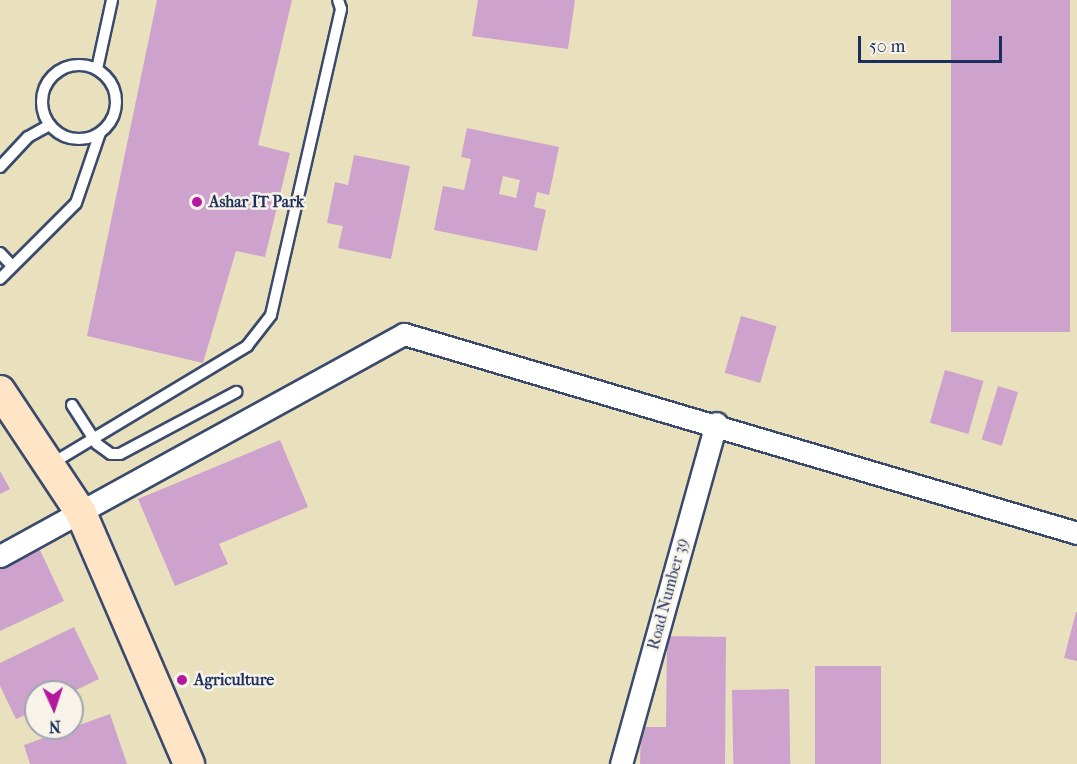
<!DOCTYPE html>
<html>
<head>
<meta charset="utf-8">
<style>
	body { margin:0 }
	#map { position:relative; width:1077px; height:764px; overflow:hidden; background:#e9e0bd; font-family:"IM FELL French Canon",serif }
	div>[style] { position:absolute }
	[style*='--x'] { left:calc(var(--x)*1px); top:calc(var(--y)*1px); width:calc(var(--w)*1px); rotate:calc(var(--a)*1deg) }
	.building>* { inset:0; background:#cda3cd; transform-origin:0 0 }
	.roads { filter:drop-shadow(2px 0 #3a4a6c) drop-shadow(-2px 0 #3a4a6c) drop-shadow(0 2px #3a4a6c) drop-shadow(0 -2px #3a4a6c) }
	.lane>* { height:10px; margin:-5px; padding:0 5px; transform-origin:5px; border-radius:5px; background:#fff }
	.lane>.ring { margin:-5px; padding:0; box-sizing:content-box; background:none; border:10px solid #fff; border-radius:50% }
	.street>* { height:21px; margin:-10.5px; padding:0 10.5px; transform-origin:10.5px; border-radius:10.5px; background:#fff }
	.secondary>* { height:30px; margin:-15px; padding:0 15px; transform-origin:15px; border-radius:15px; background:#ffe4c6 }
	.dots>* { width:16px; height:16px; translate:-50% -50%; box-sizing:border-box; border:3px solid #f7f3e8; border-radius:50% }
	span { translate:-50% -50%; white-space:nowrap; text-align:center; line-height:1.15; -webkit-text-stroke:5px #f7f3e8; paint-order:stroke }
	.poi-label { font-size:16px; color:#1b2f5e; font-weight:700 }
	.left { translate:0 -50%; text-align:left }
	.street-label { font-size:16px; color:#1b2f5e }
	.north { position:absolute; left:24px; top:680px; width:60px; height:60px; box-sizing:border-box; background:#f7f3e8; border:2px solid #9fa5b1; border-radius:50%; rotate:177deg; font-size:16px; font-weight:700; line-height:24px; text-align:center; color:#1b2f5e }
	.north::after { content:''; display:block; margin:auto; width:21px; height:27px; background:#b5179e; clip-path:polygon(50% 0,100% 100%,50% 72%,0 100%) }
	.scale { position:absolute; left:858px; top:36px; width:144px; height:27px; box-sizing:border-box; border:3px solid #1b2f5e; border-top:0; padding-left:8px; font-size:18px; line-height:21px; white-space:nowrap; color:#1b2f5e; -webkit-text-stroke:4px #f7f3e8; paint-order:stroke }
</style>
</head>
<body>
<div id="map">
	<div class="building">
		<i style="clip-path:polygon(157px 0,292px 0,258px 145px,290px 153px,265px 257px,236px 251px,203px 363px,87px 336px)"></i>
		<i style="clip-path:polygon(478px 0,575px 0,568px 49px,472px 36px)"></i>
		<i style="left:951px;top:0;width:119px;height:332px"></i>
		<i style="clip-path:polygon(evenodd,467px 128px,559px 147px,549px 195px,537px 192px,534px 207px,546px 210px,537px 251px,434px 230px,443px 186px,464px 190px,471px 159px,461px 157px,467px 128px,503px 176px,520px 180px,516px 198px,499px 194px,503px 176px)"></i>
		<i style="clip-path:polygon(354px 155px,410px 166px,391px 259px,338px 248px,343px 226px,327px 223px,335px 182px,348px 185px)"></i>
		<i style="left:741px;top:316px;width:37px;height:59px;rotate:16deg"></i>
		<i style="left:945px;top:370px;width:40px;height:55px;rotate:16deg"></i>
		<i style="left:998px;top:386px;width:21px;height:56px;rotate:17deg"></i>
		<i style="clip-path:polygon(280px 440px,308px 507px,219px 544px,228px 564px,175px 586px,138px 499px)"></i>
		<i style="clip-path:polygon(0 471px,10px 489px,0 494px)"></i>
		<i style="clip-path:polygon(39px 548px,64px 601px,0 631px,0 567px)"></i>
		<i style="clip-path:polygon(1076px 612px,1077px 612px,1077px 661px,1064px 658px)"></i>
		<i style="clip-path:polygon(74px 627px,99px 679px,72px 692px,36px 692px,36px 710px,16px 719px,0 686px,0 663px)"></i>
		<i style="clip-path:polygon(667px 636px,726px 637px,725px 764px,640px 764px,641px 727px,666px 727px)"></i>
		<i style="left:815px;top:666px;width:66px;height:98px"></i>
		<i style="left:789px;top:689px;width:75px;height:57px;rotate:89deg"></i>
		<i style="clip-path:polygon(110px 714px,127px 764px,30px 764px,24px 745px)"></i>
	</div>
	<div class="roads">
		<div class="lane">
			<i class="ring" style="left:42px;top:65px;width:64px;height:64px"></i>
			<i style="--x:97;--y:69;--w:71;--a:-77.7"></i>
			<i style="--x:0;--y:167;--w:41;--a:-47"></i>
			<i style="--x:28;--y:137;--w:25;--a:-29"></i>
			<i style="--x:0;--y:253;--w:18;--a:47"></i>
			<i style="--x:0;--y:279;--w:107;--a:-45"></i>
			<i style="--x:76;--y:203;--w:74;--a:-71.1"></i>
			<i style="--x:72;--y:405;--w:46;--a:57.3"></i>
			<i style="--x:97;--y:444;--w:17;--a:36"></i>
			<i style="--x:111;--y:454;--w:9;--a:0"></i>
			<i style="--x:120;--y:454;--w:132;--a:-28.1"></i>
			<i style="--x:51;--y:464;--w:229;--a:-31"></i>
			<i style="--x:247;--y:346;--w:39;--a:-52"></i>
			<i style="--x:271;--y:315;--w:314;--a:-77.1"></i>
			<i style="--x:341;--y:9;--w:9;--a:-108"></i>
		</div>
		<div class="street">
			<i style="--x:0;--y:556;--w:461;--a:-28.8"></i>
			<i style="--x:404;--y:334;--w:702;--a:16.47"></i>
			<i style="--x:621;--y:764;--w:354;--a:-74.4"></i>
		</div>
		<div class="secondary">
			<i style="--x:0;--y:391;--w:146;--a:56.4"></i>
			<i style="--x:81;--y:513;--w:273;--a:66.7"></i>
		</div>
	</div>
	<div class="dots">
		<i style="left:197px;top:202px;background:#b5179e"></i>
		<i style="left:182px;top:680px;background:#b5179e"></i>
	</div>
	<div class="poi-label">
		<span class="left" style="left:209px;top:202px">Ashar IT Park</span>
		<span class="left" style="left:194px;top:680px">Agriculture</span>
	</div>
	<div class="street-label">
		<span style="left:668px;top:594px;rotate:-75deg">Road Number 39</span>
	</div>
	<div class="north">N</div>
	<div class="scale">50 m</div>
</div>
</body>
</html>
